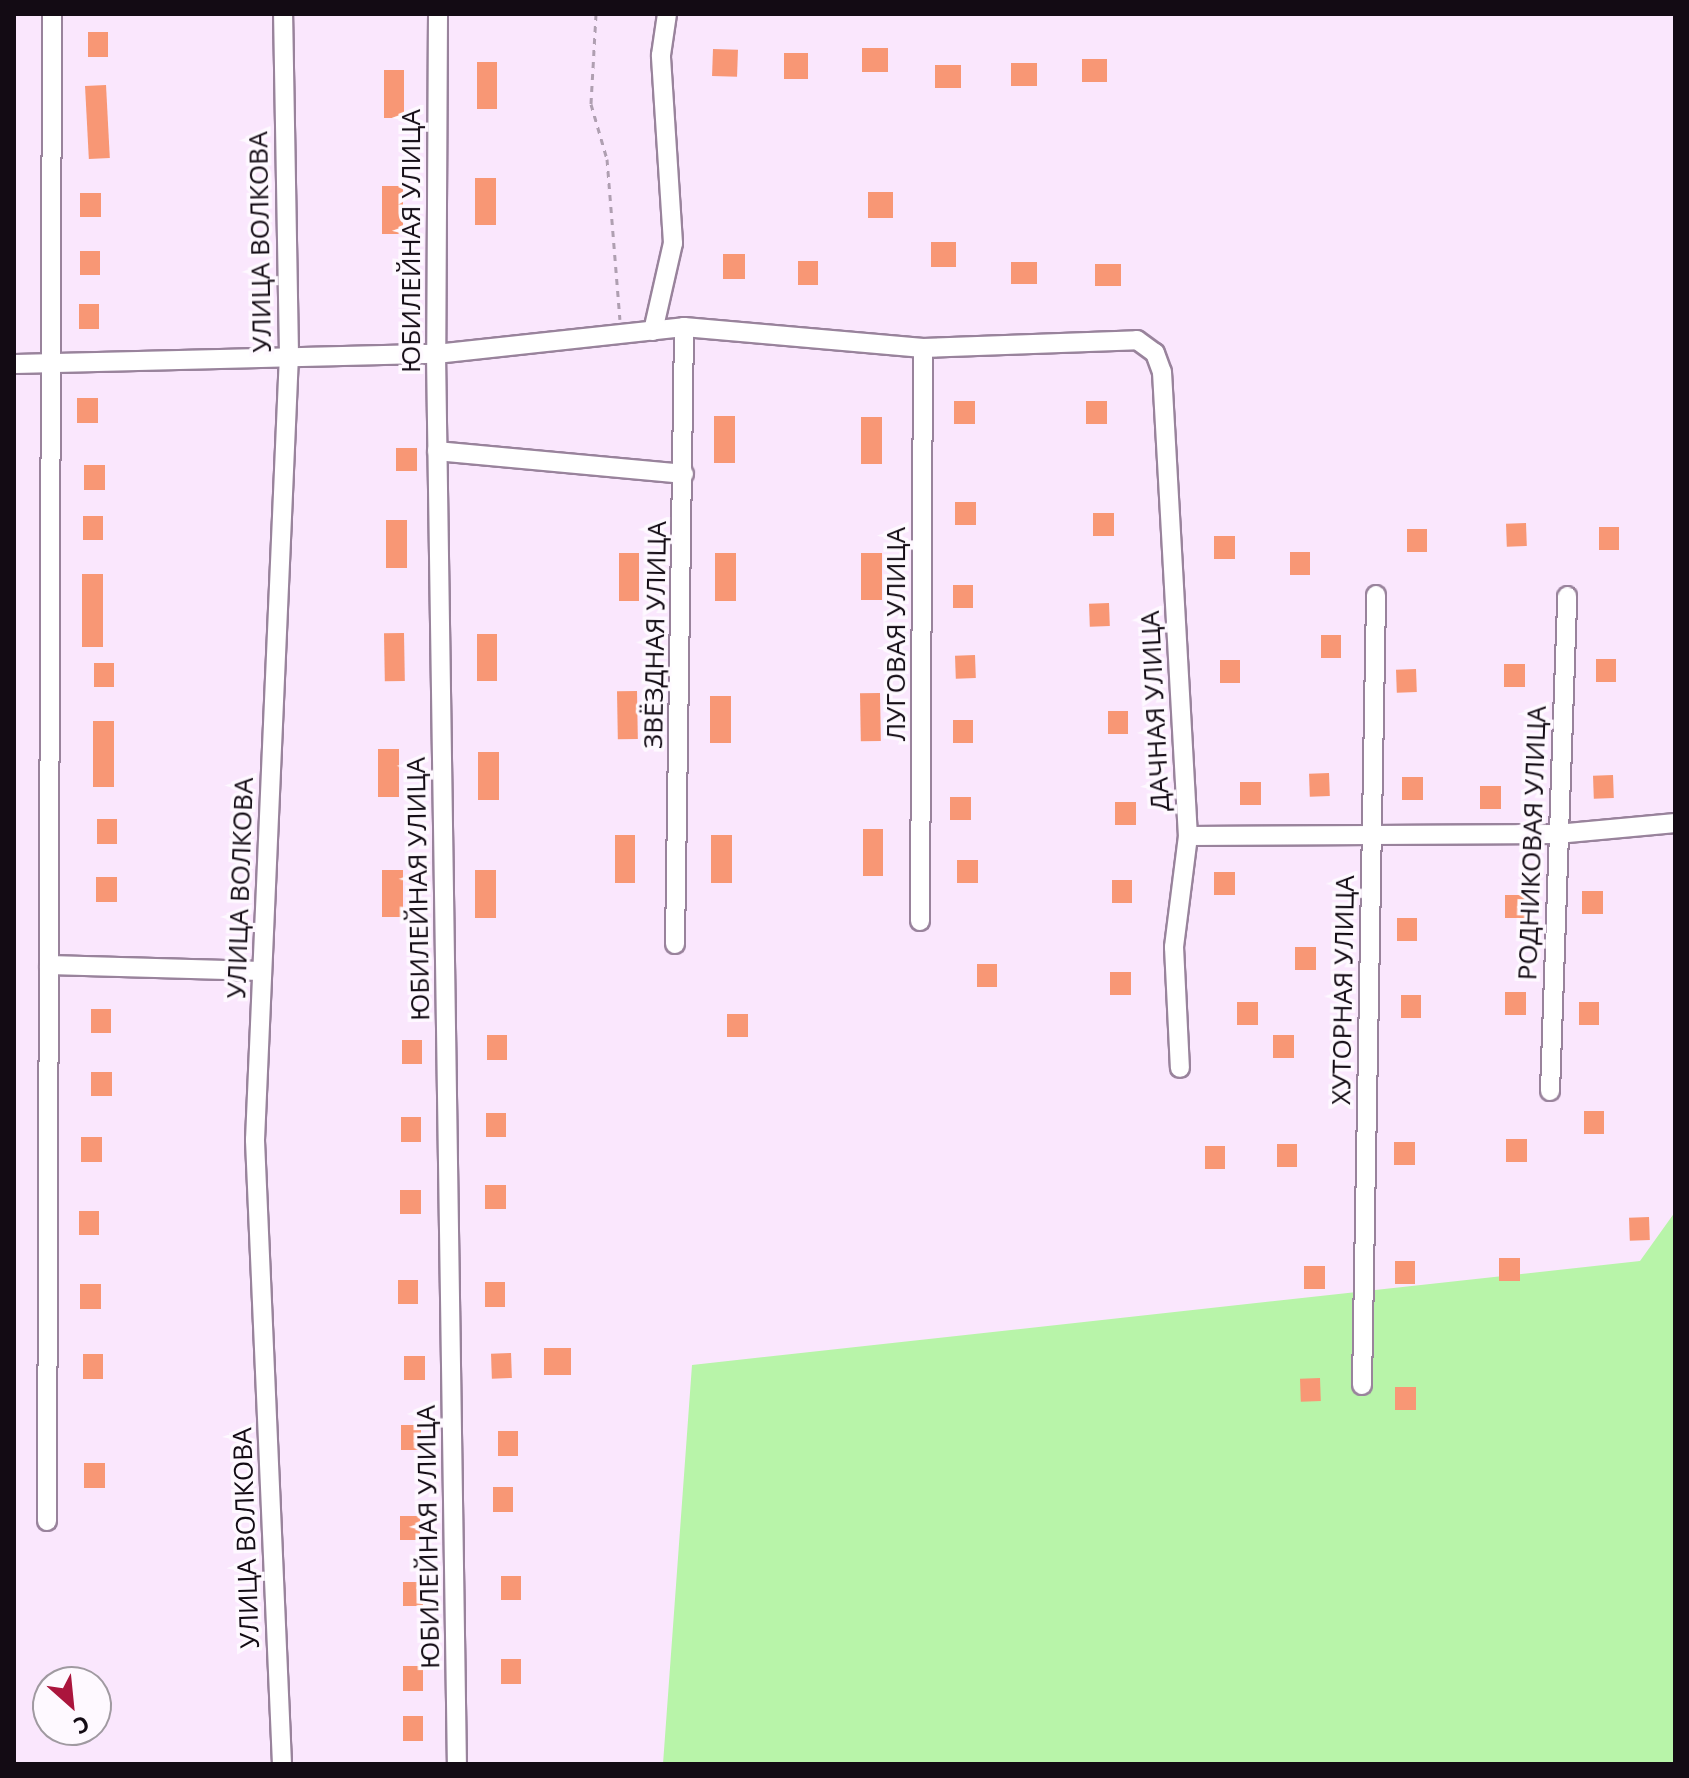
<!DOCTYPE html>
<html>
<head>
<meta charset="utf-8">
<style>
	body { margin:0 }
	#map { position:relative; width:1689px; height:1778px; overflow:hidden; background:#fae7fd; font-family:"Open Sans",sans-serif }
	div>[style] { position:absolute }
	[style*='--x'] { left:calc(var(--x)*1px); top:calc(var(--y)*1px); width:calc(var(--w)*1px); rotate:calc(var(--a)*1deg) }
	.green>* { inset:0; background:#b8f4a9 }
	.building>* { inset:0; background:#f89775; transform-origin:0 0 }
	.path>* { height:3px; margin-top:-1.5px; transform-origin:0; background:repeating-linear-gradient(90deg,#af9fb1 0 6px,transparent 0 12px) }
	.roads { filter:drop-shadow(2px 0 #99839c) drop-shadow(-2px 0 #99839c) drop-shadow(0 2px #99839c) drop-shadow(0 -2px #99839c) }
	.street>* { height:18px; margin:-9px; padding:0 9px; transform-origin:9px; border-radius:9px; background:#fff }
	span { translate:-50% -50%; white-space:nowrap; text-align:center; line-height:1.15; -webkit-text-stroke:7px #fef9ff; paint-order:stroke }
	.street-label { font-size:26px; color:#130b14 }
	.frame { position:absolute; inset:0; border:16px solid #130b14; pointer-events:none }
	.north { position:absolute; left:32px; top:1666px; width:80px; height:80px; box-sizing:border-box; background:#fef9ff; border:2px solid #a09aa1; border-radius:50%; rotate:153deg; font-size:22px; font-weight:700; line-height:32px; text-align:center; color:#130b14 }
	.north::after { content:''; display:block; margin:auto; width:28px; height:36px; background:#ab153d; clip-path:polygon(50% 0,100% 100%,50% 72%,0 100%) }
</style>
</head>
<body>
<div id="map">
	<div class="green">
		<i style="clip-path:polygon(1675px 1212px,1675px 1764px,663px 1764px,692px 1365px,1640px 1261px)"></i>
	</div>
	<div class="building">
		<i style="left:88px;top:32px;width:20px;height:25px"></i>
		<i style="left:862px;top:48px;width:26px;height:24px"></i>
		<i style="left:713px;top:49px;width:25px;height:27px;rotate:2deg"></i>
		<i style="left:784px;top:53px;width:24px;height:26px"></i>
		<i style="left:1082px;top:59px;width:25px;height:23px"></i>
		<i style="left:477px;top:62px;width:20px;height:47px"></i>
		<i style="left:1011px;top:63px;width:26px;height:23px"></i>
		<i style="left:935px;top:65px;width:26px;height:23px"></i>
		<i style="left:384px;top:70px;width:20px;height:48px"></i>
		<i style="left:106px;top:85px;width:73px;height:21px;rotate:87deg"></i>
		<i style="left:475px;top:178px;width:21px;height:47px"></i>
		<i style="left:403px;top:186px;width:48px;height:21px;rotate:90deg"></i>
		<i style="left:868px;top:192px;width:25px;height:26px"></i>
		<i style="left:80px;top:193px;width:21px;height:24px"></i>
		<i style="left:931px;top:242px;width:25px;height:25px"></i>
		<i style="left:80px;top:251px;width:20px;height:24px"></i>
		<i style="left:723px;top:254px;width:22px;height:25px"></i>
		<i style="left:798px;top:261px;width:20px;height:24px"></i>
		<i style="left:1011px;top:262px;width:26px;height:22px"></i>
		<i style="left:1095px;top:264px;width:26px;height:22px"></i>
		<i style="left:99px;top:304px;width:25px;height:20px;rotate:90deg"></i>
		<i style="left:77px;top:398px;width:21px;height:25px"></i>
		<i style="left:954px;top:401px;width:21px;height:23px"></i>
		<i style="left:1086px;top:401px;width:21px;height:23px"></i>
		<i style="left:714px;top:416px;width:21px;height:47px"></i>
		<i style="left:861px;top:417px;width:21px;height:47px"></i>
		<i style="left:396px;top:448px;width:21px;height:23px"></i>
		<i style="left:105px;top:465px;width:25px;height:21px;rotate:90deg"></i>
		<i style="left:955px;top:502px;width:21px;height:23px"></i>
		<i style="left:1114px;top:513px;width:23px;height:21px;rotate:90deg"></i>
		<i style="left:83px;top:516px;width:20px;height:24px"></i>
		<i style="left:407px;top:520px;width:48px;height:21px;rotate:90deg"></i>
		<i style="left:1526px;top:523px;width:23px;height:20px;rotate:88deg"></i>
		<i style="left:1599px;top:527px;width:20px;height:23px"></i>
		<i style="left:1407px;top:529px;width:20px;height:23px"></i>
		<i style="left:1235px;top:536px;width:23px;height:21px;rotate:90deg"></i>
		<i style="left:1290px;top:552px;width:20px;height:23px"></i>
		<i style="left:639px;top:553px;width:48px;height:20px;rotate:90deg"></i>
		<i style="left:736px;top:553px;width:48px;height:21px;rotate:90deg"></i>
		<i style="left:861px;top:553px;width:21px;height:47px"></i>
		<i style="left:82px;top:574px;width:21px;height:73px"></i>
		<i style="left:953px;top:585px;width:20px;height:23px"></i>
		<i style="left:1109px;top:603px;width:23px;height:20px;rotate:88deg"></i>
		<i style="left:404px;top:633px;width:48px;height:20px;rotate:89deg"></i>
		<i style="left:477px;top:634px;width:20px;height:47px"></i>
		<i style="left:1321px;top:635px;width:20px;height:23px"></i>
		<i style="left:975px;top:655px;width:23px;height:20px;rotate:88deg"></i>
		<i style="left:1596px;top:659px;width:20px;height:23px"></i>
		<i style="left:1220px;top:660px;width:20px;height:23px"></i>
		<i style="left:94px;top:663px;width:20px;height:24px"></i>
		<i style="left:1504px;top:664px;width:21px;height:23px"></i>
		<i style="left:1416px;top:669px;width:23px;height:20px;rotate:88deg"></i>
		<i style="left:637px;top:691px;width:48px;height:20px;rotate:89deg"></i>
		<i style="left:880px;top:693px;width:48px;height:20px;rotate:89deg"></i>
		<i style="left:710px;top:696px;width:21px;height:47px"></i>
		<i style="left:1108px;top:711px;width:20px;height:23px"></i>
		<i style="left:953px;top:720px;width:20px;height:23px"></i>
		<i style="left:93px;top:721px;width:21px;height:66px"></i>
		<i style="left:378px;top:749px;width:21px;height:48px"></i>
		<i style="left:499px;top:752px;width:48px;height:21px;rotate:90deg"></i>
		<i style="left:1329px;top:773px;width:23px;height:20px;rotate:88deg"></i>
		<i style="left:1613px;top:775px;width:23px;height:20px;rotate:88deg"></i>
		<i style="left:1402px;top:777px;width:21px;height:23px"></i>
		<i style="left:1261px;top:782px;width:23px;height:21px;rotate:90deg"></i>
		<i style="left:1480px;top:786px;width:21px;height:23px"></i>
		<i style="left:950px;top:797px;width:21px;height:23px"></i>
		<i style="left:1115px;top:802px;width:21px;height:23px"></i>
		<i style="left:117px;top:819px;width:25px;height:20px;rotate:90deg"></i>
		<i style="left:863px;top:829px;width:20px;height:47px"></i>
		<i style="left:635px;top:835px;width:48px;height:20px;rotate:90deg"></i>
		<i style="left:732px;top:835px;width:48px;height:21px;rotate:90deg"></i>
		<i style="left:978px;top:860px;width:23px;height:21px;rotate:90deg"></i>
		<i style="left:382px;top:870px;width:21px;height:47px"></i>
		<i style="left:496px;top:870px;width:48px;height:21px;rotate:90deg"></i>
		<i style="left:1214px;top:872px;width:21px;height:23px"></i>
		<i style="left:96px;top:877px;width:21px;height:25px"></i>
		<i style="left:1112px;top:880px;width:20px;height:23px"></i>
		<i style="left:1603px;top:891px;width:23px;height:21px;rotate:90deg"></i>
		<i style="left:1505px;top:895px;width:20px;height:23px"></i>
		<i style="left:1417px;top:918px;width:23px;height:20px;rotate:90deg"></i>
		<i style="left:1316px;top:947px;width:23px;height:21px;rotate:90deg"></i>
		<i style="left:977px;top:964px;width:20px;height:23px"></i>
		<i style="left:1110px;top:972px;width:21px;height:23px"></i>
		<i style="left:1526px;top:992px;width:23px;height:21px;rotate:90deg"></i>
		<i style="left:1401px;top:995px;width:20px;height:23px"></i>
		<i style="left:1237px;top:1002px;width:21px;height:23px"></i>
		<i style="left:1579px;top:1002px;width:20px;height:23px"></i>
		<i style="left:91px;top:1009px;width:20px;height:24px"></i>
		<i style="left:748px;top:1014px;width:23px;height:21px;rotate:90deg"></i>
		<i style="left:487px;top:1035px;width:20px;height:25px"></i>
		<i style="left:1273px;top:1035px;width:21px;height:23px"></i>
		<i style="left:402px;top:1040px;width:20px;height:24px"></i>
		<i style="left:91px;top:1072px;width:21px;height:24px"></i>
		<i style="left:1604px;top:1111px;width:23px;height:20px;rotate:90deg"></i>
		<i style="left:486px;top:1113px;width:20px;height:24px"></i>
		<i style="left:421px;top:1117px;width:25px;height:20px;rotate:90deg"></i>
		<i style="left:102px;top:1137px;width:25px;height:21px;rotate:90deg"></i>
		<i style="left:1527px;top:1139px;width:23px;height:21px;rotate:90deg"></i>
		<i style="left:1394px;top:1142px;width:21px;height:23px"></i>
		<i style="left:1297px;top:1144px;width:23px;height:20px;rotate:90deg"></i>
		<i style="left:1225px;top:1146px;width:23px;height:20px;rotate:90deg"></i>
		<i style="left:485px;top:1185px;width:21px;height:24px"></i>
		<i style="left:400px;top:1190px;width:21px;height:24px"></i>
		<i style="left:79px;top:1211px;width:20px;height:24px"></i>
		<i style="left:1649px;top:1217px;width:23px;height:20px;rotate:88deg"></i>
		<i style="left:1499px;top:1258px;width:21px;height:23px"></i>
		<i style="left:1395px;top:1261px;width:20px;height:23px"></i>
		<i style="left:1325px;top:1266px;width:23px;height:21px;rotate:90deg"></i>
		<i style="left:398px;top:1280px;width:20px;height:24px"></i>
		<i style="left:505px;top:1282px;width:25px;height:20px;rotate:90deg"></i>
		<i style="left:101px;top:1284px;width:25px;height:21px;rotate:90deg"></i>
		<i style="left:544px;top:1348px;width:27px;height:27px"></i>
		<i style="left:511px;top:1353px;width:25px;height:20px;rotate:88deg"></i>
		<i style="left:83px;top:1354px;width:20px;height:25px"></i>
		<i style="left:404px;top:1356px;width:21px;height:24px"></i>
		<i style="left:1320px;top:1378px;width:23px;height:20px;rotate:88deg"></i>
		<i style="left:1395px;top:1387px;width:21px;height:23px"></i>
		<i style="left:401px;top:1425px;width:20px;height:25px"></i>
		<i style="left:498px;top:1431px;width:20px;height:25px"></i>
		<i style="left:84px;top:1463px;width:21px;height:25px"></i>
		<i style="left:493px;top:1487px;width:20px;height:25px"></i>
		<i style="left:400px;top:1516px;width:20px;height:24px"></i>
		<i style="left:501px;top:1576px;width:20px;height:24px"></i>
		<i style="left:403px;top:1582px;width:20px;height:24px"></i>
		<i style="left:501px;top:1659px;width:20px;height:25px"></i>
		<i style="left:423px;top:1666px;width:25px;height:20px;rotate:90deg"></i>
		<i style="left:403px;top:1716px;width:20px;height:25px"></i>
	</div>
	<div class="path">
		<i style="--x:596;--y:14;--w:90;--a:93.2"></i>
		<i style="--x:591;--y:104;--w:57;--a:73.8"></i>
		<i style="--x:607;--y:159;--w:161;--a:85.4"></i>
	</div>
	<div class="roads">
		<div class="street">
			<i style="--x:438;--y:14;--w:340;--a:90.3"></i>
			<i style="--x:436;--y:354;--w:1410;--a:89.15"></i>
			<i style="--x:653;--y:331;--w:90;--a:-77.2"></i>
			<i style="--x:673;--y:243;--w:188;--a:-93.7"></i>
			<i style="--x:661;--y:55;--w:41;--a:-81.7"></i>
			<i style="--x:14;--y:364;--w:422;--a:-1.4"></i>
			<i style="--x:436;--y:354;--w:249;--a:-6.2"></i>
			<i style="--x:684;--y:327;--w:240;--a:5"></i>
			<i style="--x:923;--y:348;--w:214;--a:-2.1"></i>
			<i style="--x:1137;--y:340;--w:22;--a:36"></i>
			<i style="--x:1155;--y:353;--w:20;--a:70"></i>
			<i style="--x:1162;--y:372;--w:465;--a:86.8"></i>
			<i style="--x:1188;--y:836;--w:112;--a:97.2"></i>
			<i style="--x:1174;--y:947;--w:121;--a:87.2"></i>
			<i style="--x:437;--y:451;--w:248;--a:5.3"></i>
			<i style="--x:1188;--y:836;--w:369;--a:-0.3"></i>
			<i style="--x:1557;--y:834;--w:119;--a:-5.3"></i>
			<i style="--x:920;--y:921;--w:573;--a:-89.7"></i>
			<i style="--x:675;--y:944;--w:617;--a:-89.16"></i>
			<i style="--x:49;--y:965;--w:213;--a:1.6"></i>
			<i style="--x:1550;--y:1091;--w:495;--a:-88"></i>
			<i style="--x:1362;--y:1385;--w:790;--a:-88.98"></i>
			<i style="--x:47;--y:1521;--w:1507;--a:-89.81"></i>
			<i style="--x:282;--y:1764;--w:625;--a:-92.48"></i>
			<i style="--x:255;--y:1140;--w:787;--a:-87.52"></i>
			<i style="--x:289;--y:354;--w:340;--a:-91"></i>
		</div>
	</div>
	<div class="street-label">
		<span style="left:411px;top:241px;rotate:-90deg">ЮБИЛЕЙНАЯ УЛИЦА</span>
		<span style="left:260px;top:242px;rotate:-91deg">УЛИЦА ВОЛКОВА</span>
		<span style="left:896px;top:634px;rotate:-90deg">ЛУГОВАЯ УЛИЦА</span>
		<span style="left:655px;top:635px;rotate:-89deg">ЗВЁЗДНАЯ УЛИЦА</span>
		<span style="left:1155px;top:711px;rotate:-93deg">ДАЧНАЯ УЛИЦА</span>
		<span style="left:1532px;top:843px;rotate:-88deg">РОДНИКОВАЯ УЛИЦА</span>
		<span style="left:240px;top:888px;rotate:-88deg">УЛИЦА ВОЛКОВА</span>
		<span style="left:418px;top:889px;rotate:-91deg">ЮБИЛЕЙНАЯ УЛИЦА</span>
		<span style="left:1343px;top:990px;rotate:-89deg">ХУТОРНАЯ УЛИЦА</span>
		<span style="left:428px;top:1537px;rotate:-91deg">ЮБИЛЕЙНАЯ УЛИЦА</span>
		<span style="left:246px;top:1538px;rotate:-92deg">УЛИЦА ВОЛКОВА</span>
	</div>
	<div class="frame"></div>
	<div class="north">С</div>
</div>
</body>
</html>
